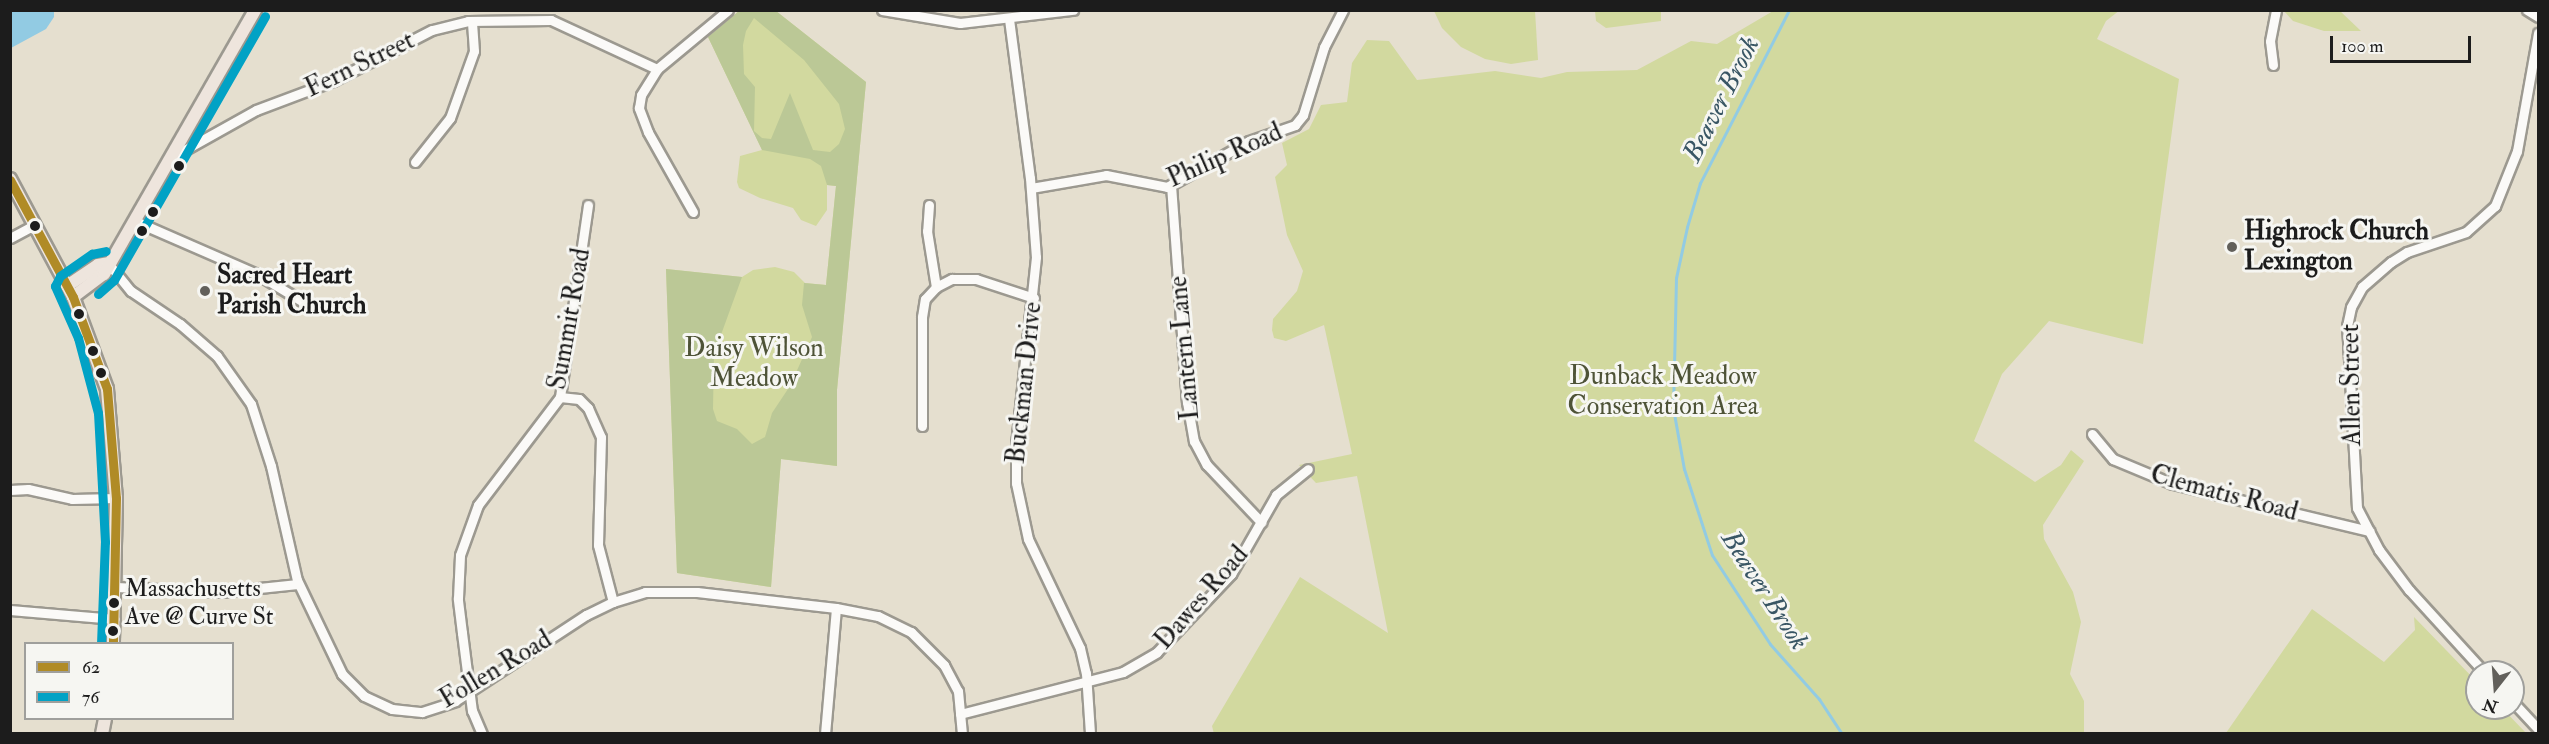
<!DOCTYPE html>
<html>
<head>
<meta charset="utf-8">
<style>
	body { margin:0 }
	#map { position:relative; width:2549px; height:744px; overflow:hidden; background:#e5dfcf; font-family:"IM FELL Double Pica",serif }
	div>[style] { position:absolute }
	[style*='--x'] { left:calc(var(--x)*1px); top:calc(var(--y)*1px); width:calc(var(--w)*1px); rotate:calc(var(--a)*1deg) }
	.green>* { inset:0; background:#d2d99f }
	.forest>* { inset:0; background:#bbc896 }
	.water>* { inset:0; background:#92cbe3 }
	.stream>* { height:3px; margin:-1.5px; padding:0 1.5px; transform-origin:1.5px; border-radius:1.5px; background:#92cbe3 }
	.roads { filter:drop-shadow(2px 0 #9c9990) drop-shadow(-2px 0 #9c9990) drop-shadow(0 2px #9c9990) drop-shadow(0 -2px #9c9990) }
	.minor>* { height:9px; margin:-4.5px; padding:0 4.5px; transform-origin:4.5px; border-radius:4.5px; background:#fbfaf8 }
	.major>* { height:12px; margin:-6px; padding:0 6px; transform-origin:6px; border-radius:6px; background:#eee5dd }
	.bus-1>* { height:9px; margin:-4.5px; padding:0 4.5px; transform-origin:4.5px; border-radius:4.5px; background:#b08b26 }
	.bus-2>* { height:9px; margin:-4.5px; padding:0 4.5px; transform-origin:4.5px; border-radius:4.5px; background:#01a2c5 }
	.dots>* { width:16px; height:16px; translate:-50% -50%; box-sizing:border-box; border:3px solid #f6f6f2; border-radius:50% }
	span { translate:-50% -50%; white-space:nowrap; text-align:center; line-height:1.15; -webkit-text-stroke:6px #f6f6f2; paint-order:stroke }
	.bus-label { font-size:24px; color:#1c1c1c }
	.left { translate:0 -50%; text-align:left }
	.street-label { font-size:26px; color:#1c1c1c }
	.poi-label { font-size:26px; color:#1c1c1c; font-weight:700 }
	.park-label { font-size:26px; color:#4e5337 }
	.water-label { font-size:27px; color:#395664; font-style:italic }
	.frame { position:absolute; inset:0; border:12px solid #1c1c1c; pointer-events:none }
	.legend { position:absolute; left:24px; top:642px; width:210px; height:78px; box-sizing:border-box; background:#f6f6f2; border:2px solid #9f9f9c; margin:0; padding:8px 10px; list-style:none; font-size:18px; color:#1c1c1c }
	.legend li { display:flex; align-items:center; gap:12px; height:30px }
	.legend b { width:30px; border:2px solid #9f9f9c }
	.north { position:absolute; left:2465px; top:660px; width:60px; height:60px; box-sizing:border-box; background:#f6f6f2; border:2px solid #9f9f9c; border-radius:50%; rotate:197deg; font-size:16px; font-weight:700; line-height:24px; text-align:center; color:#1c1c1c }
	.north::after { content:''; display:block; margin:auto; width:21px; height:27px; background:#62605b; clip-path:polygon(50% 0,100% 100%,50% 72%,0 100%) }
	.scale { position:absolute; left:2330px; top:36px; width:141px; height:27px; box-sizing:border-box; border:3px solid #1c1c1c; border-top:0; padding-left:8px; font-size:18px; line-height:21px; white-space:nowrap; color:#1c1c1c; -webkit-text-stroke:4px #f6f6f2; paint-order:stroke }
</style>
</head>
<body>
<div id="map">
	<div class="green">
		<i style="clip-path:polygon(2120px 10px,2106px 21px,2097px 39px,2179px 79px,2143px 344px,2049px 321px,2002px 374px,1974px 441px,2035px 482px,2061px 465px,2071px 450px,2084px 461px,2043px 525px,2044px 539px,2073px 592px,2081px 622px,2070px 674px,2084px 701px,2084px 733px,1214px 734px,1212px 726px,1300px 577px,1388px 633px,1357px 476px,1316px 483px,1299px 465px,1352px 454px,1324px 325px,1286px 341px,1274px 338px,1272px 330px,1273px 319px,1297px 291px,1303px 271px,1287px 235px,1275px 177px,1287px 165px,1282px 143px,1309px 129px,1321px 105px,1347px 102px,1352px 63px,1367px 40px,1389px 41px,1417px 80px,1495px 71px,1541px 78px,1567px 72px,1637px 70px,1691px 41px,1717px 44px,1773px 11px)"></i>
		<i style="clip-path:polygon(739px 11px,776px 11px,866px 82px,837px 390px,837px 466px,781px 459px,771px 587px,677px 573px,666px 269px,742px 277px,753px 270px,775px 267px,794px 272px,805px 283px,826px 285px,836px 186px,827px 185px,827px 210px,816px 226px,801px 220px,793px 208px,760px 198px,739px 188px,737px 182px,740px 156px,762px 150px,708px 37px)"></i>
		<i style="clip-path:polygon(1434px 11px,1535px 11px,1538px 60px,1511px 64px,1485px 59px,1461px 47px,1442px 28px)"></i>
		<i style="clip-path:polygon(1595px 11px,1661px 11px,1661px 21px,1606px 28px,1596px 21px)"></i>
		<i style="clip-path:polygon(2284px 11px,2340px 11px,2361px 31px,2324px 31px,2293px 21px)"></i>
		<i style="clip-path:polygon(2312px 609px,2384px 662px,2415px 630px,2414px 617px,2477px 682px,2477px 708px,2502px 708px,2526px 733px,2226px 733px)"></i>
	</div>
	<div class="forest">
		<i style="clip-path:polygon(evenodd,739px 11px,776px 11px,866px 82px,837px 390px,837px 466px,781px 459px,771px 587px,677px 573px,666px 269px,742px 277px,714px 354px,713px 409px,717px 421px,737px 429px,752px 444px,765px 437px,772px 413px,790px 386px,812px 337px,802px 305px,804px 283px,826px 285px,836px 186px,827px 185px,821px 166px,810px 159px,762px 150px,708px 37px,739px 11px,754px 18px,804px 60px,839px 104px,845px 129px,839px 144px,830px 152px,813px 150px,790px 93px,771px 139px,762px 138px,754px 131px,755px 87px,744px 74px,743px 45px,746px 31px,754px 18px)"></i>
	</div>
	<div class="water">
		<i style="clip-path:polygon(11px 10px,54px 11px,54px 17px,46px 29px,11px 48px)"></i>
	</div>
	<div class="stream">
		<i style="--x:1789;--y:10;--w:195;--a:117.2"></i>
		<i style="--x:1700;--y:183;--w:46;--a:106.5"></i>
		<i style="--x:1687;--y:227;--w:52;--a:102.2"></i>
		<i style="--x:1676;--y:278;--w:130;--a:91.3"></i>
		<i style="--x:1673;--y:408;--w:62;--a:79.8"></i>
		<i style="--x:1684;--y:469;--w:90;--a:72"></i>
		<i style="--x:1712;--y:555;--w:106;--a:56.9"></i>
		<i style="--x:1770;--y:644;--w:74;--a:48.3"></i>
		<i style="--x:1819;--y:699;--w:42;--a:56.7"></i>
	</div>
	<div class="roads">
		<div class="minor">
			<i style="--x:882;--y:10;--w:79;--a:9.5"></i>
			<i style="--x:960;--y:23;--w:114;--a:-6.6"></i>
			<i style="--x:2527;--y:10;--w:13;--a:32"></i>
			<i style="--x:1009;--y:19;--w:160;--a:82.5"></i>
			<i style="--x:1030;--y:178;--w:79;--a:85.7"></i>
			<i style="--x:1036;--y:257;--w:188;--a:96.1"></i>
			<i style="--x:1016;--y:444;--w:39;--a:90"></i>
			<i style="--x:1016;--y:483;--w:57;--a:77.9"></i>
			<i style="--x:1028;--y:539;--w:121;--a:64.5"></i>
			<i style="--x:1080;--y:648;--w:26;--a:77"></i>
			<i style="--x:1086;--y:673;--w:61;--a:86.2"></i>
			<i style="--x:2273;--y:65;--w:24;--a:-97"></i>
			<i style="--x:2270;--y:41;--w:32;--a:-79"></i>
			<i style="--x:172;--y:157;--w:96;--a:-29.2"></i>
			<i style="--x:256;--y:110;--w:82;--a:-20.6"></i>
			<i style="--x:333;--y:81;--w:111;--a:-27.3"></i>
			<i style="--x:432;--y:30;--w:37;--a:-14"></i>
			<i style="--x:468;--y:21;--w:83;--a:-0.7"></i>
			<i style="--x:551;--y:20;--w:117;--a:24.8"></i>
			<i style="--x:415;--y:162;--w:56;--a:-51.5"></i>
			<i style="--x:450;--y:118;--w:71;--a:-70.3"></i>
			<i style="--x:474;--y:51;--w:30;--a:-94"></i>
			<i style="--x:1171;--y:185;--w:218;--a:85.8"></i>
			<i style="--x:1187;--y:402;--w:40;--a:80"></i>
			<i style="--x:1194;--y:441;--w:27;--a:62"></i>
			<i style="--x:1207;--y:465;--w:79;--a:46.5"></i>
			<i style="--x:1031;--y:188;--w:76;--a:-9.8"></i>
			<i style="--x:1106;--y:175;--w:62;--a:11.1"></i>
			<i style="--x:1167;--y:187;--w:94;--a:-29.3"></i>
			<i style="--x:1249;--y:141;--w:49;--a:-19.2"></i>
			<i style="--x:1295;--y:125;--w:13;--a:-51"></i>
			<i style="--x:1303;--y:115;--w:71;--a:-72.8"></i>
			<i style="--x:1324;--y:47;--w:42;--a:-62.8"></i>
			<i style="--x:929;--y:205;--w:26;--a:94"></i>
			<i style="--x:927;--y:231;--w:57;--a:80.9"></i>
			<i style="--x:936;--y:287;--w:18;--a:-27"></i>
			<i style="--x:952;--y:279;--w:24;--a:0"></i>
			<i style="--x:976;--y:279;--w:61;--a:18.1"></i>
			<i style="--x:693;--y:212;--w:92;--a:-119.4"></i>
			<i style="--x:648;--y:132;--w:26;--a:-111"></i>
			<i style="--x:639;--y:108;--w:13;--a:-81"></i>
			<i style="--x:641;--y:95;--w:31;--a:-58"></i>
			<i style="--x:657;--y:69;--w:92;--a:-39.7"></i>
			<i style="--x:135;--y:221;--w:133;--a:23.5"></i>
			<i style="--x:257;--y:274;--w:62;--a:31.1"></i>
			<i style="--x:10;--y:238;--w:27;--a:-28"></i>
			<i style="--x:108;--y:263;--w:36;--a:51"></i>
			<i style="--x:131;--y:291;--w:59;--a:34"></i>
			<i style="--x:180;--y:324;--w:49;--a:40.9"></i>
			<i style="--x:217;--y:356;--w:59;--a:54.7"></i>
			<i style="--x:251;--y:404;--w:65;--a:72.1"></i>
			<i style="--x:271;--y:466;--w:117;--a:77.2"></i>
			<i style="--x:297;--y:580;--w:104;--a:64.4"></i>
			<i style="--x:342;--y:674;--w:31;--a:45"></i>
			<i style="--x:364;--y:696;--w:31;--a:25"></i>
			<i style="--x:392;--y:709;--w:30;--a:6"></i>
			<i style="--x:422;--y:712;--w:35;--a:-18"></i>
			<i style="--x:455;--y:701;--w:157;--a:-33.3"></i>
			<i style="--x:586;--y:615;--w:30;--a:-26"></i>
			<i style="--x:613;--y:602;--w:34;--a:-17"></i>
			<i style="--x:645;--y:592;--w:52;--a:0"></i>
			<i style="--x:697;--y:592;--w:140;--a:6.6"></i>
			<i style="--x:836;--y:608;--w:43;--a:10.8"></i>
			<i style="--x:878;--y:616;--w:37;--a:26"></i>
			<i style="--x:911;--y:632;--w:47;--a:45"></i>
			<i style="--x:944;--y:665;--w:30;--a:62"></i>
			<i style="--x:958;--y:691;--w:43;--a:84.7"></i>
			<i style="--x:560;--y:397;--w:19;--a:6"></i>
			<i style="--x:579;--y:399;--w:13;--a:45"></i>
			<i style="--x:588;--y:408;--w:32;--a:66"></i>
			<i style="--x:601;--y:437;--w:108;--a:91.6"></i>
			<i style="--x:598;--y:545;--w:59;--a:75.3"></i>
			<i style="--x:922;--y:426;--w:109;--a:-90"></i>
			<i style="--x:922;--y:317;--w:18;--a:-81"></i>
			<i style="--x:925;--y:299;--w:16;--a:-47"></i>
			<i style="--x:2092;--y:434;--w:33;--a:50"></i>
			<i style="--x:2113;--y:459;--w:65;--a:22.6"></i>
			<i style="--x:2173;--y:484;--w:202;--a:13.5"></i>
			<i style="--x:10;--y:490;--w:18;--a:-3"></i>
			<i style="--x:28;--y:489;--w:45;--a:12.8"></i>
			<i style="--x:72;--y:499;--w:44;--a:-1.3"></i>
			<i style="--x:116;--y:587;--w:105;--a:2.7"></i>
			<i style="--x:221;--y:592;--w:77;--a:-5.9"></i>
			<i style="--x:10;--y:610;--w:105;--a:4.9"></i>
			<i style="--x:2484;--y:672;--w:111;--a:-132.4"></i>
			<i style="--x:2409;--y:590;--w:50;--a:-126.9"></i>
			<i style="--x:2379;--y:550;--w:47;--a:-117.6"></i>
			<i style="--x:2357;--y:508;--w:182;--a:-93.1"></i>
			<i style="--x:2347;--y:326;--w:19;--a:-78"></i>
			<i style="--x:2351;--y:307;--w:23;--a:-61"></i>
			<i style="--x:2362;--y:287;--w:38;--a:-41"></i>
			<i style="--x:2391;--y:262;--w:19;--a:-32"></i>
			<i style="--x:2407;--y:252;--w:62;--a:-18.7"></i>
			<i style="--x:2466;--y:232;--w:39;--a:-42"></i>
			<i style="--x:2495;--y:206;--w:59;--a:-68.2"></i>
			<i style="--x:2517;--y:151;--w:120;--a:-79.9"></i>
			<i style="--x:2513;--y:702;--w:37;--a:47"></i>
			<i style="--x:960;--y:714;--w:168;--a:-14.4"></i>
			<i style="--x:1123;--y:672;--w:39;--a:-30"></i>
			<i style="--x:1157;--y:652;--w:108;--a:-46.5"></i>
			<i style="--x:1231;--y:574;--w:91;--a:-60.3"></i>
			<i style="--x:1276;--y:495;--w:41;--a:-39.1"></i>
			<i style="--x:482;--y:734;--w:25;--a:-113"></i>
			<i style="--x:472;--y:711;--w:79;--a:-97.3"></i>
			<i style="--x:462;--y:633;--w:35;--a:-97"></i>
			<i style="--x:458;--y:598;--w:43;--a:-87.3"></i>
			<i style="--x:460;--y:555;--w:53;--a:-70.2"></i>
			<i style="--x:478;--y:505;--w:136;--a:-52.8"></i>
			<i style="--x:560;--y:397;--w:194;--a:-81.7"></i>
			<i style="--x:825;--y:734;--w:126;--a:-85"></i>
		</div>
		<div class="major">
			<i style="--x:10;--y:179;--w:134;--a:61.9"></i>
			<i style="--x:73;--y:297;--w:98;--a:69.7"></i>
			<i style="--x:107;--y:389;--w:109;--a:85.3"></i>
			<i style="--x:116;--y:498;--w:146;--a:91.2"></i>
			<i style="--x:67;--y:286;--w:37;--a:-34"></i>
			<i style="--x:98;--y:265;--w:10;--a:-11"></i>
			<i style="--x:73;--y:297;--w:39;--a:-37"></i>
			<i style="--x:104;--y:274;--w:304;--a:-60.2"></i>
			<i style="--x:102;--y:734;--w:16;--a:-79"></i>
		</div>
	</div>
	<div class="bus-1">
		<i style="--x:10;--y:180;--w:133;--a:61.7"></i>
		<i style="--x:73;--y:297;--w:98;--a:69.7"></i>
		<i style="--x:107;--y:389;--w:109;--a:85.3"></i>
		<i style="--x:116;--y:498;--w:146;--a:91.2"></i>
	</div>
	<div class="bus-2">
		<i style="--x:98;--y:294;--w:21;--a:-41"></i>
		<i style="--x:114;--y:280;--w:304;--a:-60.2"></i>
		<i style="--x:101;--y:644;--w:102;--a:-87.8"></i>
		<i style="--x:105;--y:542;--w:129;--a:-93.1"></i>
		<i style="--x:98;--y:413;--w:78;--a:-104.9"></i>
		<i style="--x:78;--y:338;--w:57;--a:-113.9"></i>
		<i style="--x:55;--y:286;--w:11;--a:-63"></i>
		<i style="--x:60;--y:276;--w:39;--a:-35"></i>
		<i style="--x:92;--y:254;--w:14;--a:-12"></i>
	</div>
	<div class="dots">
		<i style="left:179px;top:166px;background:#1c1c1c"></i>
		<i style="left:153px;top:212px;background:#1c1c1c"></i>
		<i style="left:35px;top:226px;background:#1c1c1c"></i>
		<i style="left:142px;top:231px;background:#1c1c1c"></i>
		<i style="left:2232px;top:247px;background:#62605b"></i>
		<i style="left:205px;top:291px;background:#62605b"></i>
		<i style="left:79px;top:314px;background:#1c1c1c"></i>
		<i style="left:93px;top:351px;background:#1c1c1c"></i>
		<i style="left:101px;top:373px;background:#1c1c1c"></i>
		<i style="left:114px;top:603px;background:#1c1c1c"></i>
		<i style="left:113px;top:631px;background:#1c1c1c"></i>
	</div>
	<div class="bus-label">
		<span class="left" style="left:125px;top:603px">Massachusetts<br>Ave @ Curve St</span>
	</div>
	<div class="street-label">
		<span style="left:360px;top:65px;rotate:-26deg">Fern Street</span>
		<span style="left:1225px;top:156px;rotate:-24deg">Philip Road</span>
		<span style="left:570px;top:319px;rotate:-80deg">Summit Road</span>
		<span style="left:1185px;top:348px;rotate:-95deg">Lantern Lane</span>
		<span style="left:1025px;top:383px;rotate:-84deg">Buckman Drive</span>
		<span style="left:2352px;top:385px;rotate:-91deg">Allen Street</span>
		<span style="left:2224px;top:494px;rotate:15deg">Clematis Road</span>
		<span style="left:1202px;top:598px;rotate:-49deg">Dawes Road</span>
		<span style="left:496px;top:670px;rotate:-31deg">Follen Road</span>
	</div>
	<div class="poi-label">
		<span class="left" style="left:2244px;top:247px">Highrock Church<br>Lexington</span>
		<span class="left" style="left:217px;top:291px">Sacred Heart<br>Parish Church</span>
	</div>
	<div class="park-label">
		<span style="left:754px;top:364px">Daisy Wilson<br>Meadow</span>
		<span style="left:1663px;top:392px">Dunback Meadow<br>Conservation Area</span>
	</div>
	<div class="water-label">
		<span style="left:1721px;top:99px;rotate:-63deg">Beaver Brook</span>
		<span style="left:1765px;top:590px;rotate:57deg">Beaver Brook</span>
	</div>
	<div class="frame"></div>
	<ul class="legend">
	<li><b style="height:8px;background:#b08b26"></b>62</li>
	<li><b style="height:8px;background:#01a2c5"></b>76</li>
	</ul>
	<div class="north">N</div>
	<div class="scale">100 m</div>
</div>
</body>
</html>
